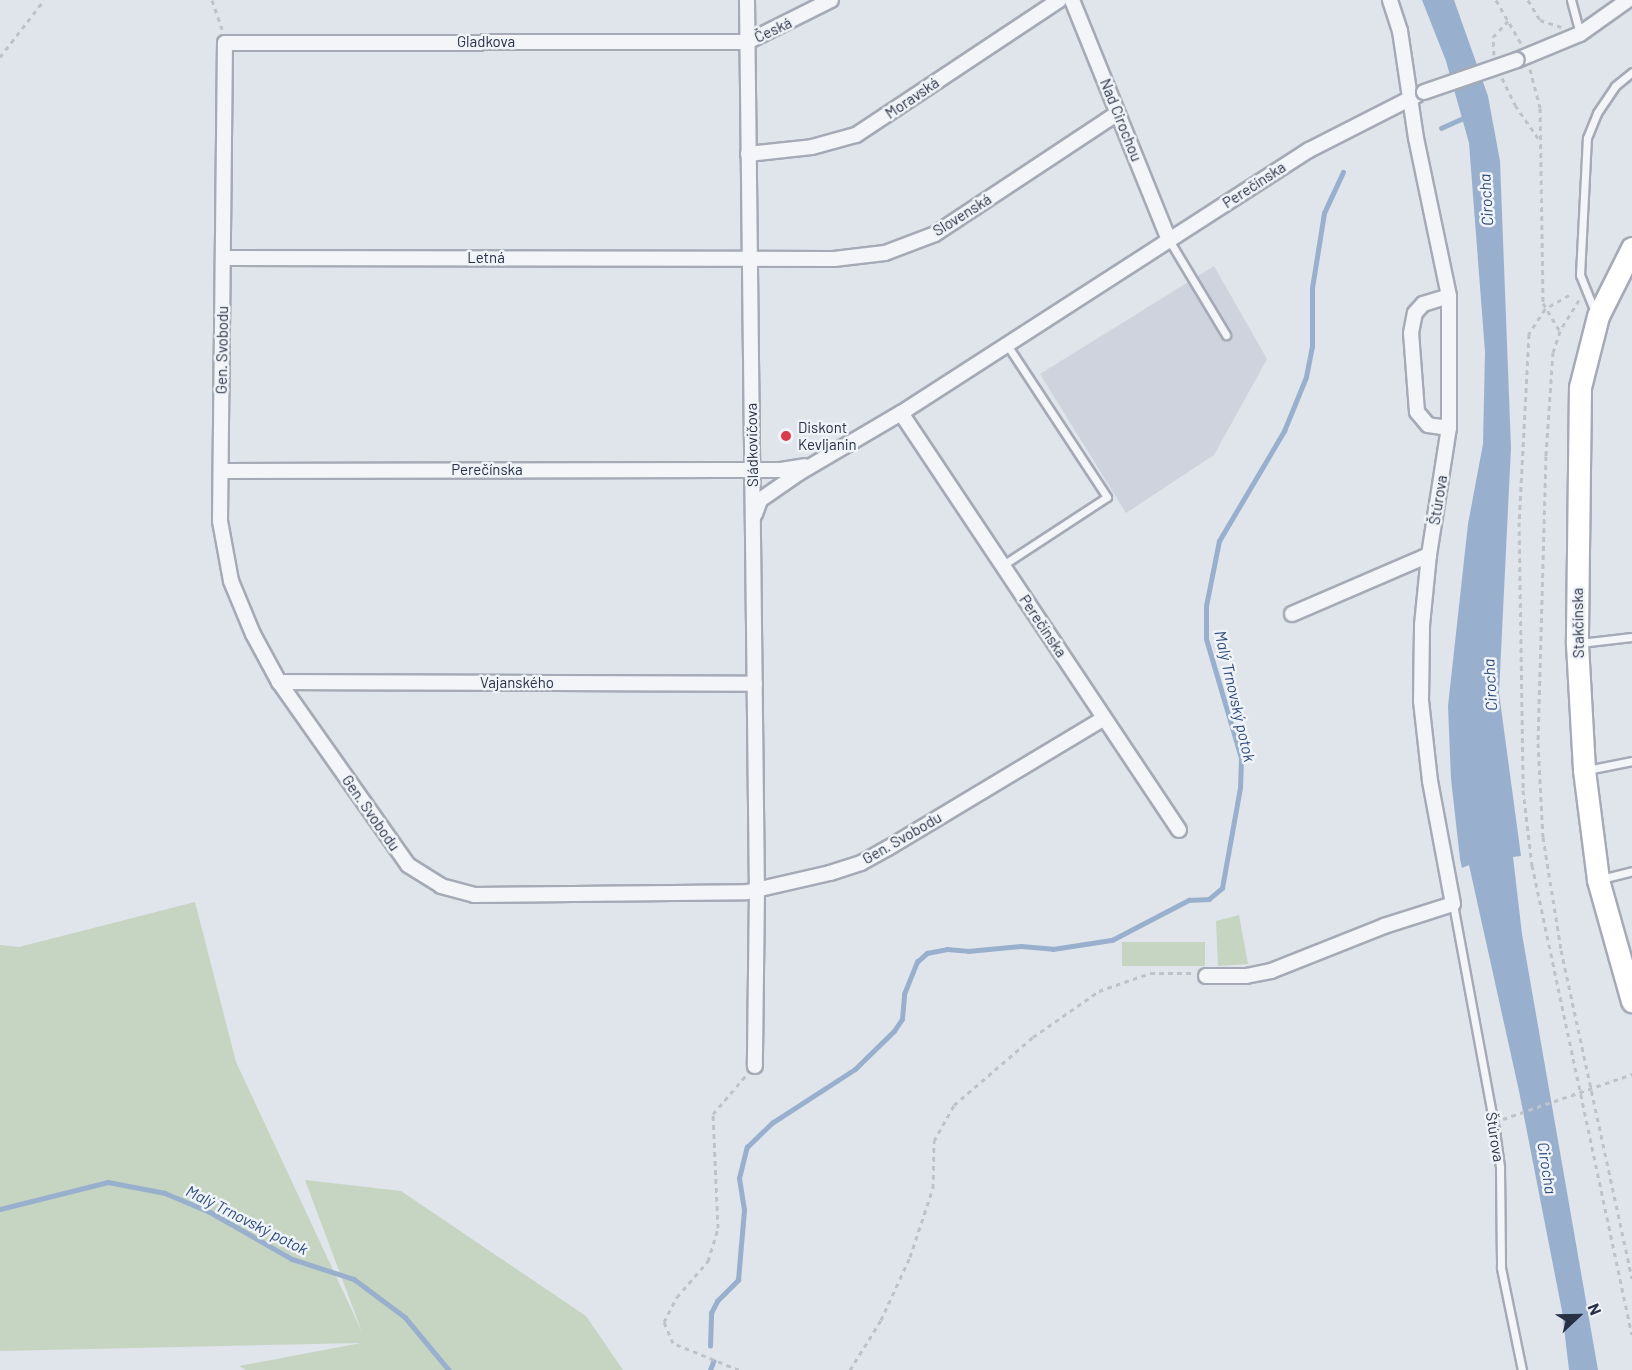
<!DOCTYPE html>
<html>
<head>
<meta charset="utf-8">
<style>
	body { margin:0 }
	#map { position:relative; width:1632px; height:1370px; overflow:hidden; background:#e0e4eb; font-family:Barlow,sans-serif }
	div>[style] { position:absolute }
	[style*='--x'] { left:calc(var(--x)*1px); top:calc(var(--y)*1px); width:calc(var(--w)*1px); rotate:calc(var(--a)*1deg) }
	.built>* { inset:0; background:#ced3dd }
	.green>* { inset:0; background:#c5d5c1; transform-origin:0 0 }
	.water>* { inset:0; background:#98b0ce }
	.stream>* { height:4.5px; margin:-2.25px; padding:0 2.25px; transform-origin:2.25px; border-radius:2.25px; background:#98b0ce }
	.path>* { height:3px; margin-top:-1.5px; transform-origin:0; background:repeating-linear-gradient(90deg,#bfc2c9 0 4.5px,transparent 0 9px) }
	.roads { filter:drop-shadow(2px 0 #a5aab6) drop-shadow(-2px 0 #a5aab6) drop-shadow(0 2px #a5aab6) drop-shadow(0 -2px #a5aab6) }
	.service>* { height:7px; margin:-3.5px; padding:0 3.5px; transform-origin:3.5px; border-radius:3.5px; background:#f4f5f8 }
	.minor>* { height:14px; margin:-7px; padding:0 7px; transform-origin:7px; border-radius:7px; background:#f4f5f8 }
	.primary>* { height:21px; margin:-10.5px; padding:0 10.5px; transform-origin:10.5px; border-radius:10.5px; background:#fff }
	.bridges { filter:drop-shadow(2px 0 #a5aab6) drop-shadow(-2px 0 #a5aab6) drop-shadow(0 2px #a5aab6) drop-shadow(0 -2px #a5aab6) }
	.minor-bridge>* { height:14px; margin:-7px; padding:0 7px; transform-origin:7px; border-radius:7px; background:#f4f5f8 }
	.dots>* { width:16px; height:16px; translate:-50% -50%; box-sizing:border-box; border:3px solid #f0f3f8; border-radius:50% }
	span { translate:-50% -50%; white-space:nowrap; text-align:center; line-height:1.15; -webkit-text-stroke:5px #f0f3f8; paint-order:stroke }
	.street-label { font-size:15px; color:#273044 }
	.poi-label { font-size:15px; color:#273044 }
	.left { translate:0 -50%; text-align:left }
	.water-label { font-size:16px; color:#2d4d7c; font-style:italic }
	.north { position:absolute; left:1548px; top:1286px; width:60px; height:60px; -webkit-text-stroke:4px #f0f3f8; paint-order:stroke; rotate:68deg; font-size:16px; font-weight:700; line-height:24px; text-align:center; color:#273044 }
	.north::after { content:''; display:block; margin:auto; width:21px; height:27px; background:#273044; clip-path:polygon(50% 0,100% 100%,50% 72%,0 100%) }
</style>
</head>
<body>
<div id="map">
	<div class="built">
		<i style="clip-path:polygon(1214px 266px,1267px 359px,1214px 455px,1126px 513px,1040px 374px)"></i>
	</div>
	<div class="green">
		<i style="clip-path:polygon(195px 902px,236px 1062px,362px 1332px,305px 1180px,401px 1191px,586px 1316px,623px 1370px,246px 1370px,239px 1366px,361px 1343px,0 1351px,0 945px,19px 947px)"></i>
		<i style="clip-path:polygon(1239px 915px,1248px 964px,1218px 966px,1216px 921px)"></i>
		<i style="left:1205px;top:942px;width:24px;height:83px;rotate:90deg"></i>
	</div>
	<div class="water">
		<i style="clip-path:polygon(1422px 0,1454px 0,1488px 96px,1500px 161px,1511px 448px,1499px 693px,1521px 856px,1513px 857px,1522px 934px,1598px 1370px,1569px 1370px,1562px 1311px,1519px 1091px,1469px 865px,1462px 868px,1460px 859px,1451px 779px,1448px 706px,1468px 524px,1483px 444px,1485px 352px,1469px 143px,1446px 61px)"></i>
	</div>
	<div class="stream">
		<i style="--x:1441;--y:128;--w:27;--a:-24"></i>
		<i style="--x:0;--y:1209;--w:111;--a:-14"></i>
		<i style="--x:108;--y:1182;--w:58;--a:10.9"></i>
		<i style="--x:165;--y:1193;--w:49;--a:22.9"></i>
		<i style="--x:210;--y:1212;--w:95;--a:29.8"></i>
		<i style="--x:292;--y:1259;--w:65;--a:17.9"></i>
		<i style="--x:354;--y:1279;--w:64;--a:36.7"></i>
		<i style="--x:405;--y:1317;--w:69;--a:50.3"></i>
		<i style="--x:710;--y:1346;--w:33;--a:-88"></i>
		<i style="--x:711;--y:1313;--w:13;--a:-63"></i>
		<i style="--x:717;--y:1301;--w:30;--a:-45"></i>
		<i style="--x:738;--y:1280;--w:70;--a:-85.1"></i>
		<i style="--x:744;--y:1210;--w:32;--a:-99"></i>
		<i style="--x:739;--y:1178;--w:32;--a:-76"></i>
		<i style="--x:747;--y:1147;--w:35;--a:-44"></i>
		<i style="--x:772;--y:1123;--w:99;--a:-33"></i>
		<i style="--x:855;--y:1069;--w:54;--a:-44.3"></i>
		<i style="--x:894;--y:1031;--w:14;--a:-56"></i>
		<i style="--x:902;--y:1019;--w:25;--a:-85"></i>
		<i style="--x:904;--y:994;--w:35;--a:-68"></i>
		<i style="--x:917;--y:962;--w:13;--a:-42"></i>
		<i style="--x:927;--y:953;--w:20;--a:-11"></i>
		<i style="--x:947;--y:949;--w:21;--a:5"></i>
		<i style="--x:968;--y:951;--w:53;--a:-5.4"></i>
		<i style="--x:1021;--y:946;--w:32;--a:5"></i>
		<i style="--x:1053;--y:949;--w:60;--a:-8.7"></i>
		<i style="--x:1112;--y:940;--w:87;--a:-27.5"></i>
		<i style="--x:1189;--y:900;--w:20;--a:-3"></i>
		<i style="--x:1209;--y:899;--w:17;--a:-40"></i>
		<i style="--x:1222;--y:888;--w:102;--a:-79.8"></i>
		<i style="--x:1240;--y:788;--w:30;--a:-88"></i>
		<i style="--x:1241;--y:758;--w:124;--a:-106.4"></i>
		<i style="--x:1206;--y:639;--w:33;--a:-90"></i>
		<i style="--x:1206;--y:606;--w:66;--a:-78.7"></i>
		<i style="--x:1219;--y:541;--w:128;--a:-59.4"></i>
		<i style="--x:1284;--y:431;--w:58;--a:-67.8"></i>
		<i style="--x:1306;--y:377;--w:31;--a:-79"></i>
		<i style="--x:1312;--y:347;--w:59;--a:-90"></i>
		<i style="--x:1312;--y:288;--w:76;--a:-80.9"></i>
		<i style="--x:1324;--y:213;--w:45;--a:-65.1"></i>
		<i style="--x:710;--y:1370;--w:9;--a:-69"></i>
	</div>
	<div class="path">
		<i style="--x:212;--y:0;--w:31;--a:71"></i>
		<i style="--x:1496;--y:0;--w:52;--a:60"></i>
		<i style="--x:1528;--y:0;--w:23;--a:59"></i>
		<i style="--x:1540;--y:20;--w:23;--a:18"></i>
		<i style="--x:1494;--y:55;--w:18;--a:-93"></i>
		<i style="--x:1493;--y:37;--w:22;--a:-47"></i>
		<i style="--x:0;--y:57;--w:72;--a:-52.3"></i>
		<i style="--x:1530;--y:69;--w:40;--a:75.6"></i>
		<i style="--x:1540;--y:108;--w:195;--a:89.1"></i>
		<i style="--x:1543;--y:303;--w:33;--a:59"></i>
		<i style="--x:1502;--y:78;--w:30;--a:64"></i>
		<i style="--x:1515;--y:105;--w:44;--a:55.2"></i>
		<i style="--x:1569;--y:295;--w:28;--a:150"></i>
		<i style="--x:1545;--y:309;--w:30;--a:123"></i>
		<i style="--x:1529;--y:334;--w:188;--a:93"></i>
		<i style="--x:1519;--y:522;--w:268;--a:89.1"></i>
		<i style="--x:1523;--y:790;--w:76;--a:83.2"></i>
		<i style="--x:1532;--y:865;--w:480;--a:78"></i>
		<i style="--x:1579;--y:300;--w:36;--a:122"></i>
		<i style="--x:1560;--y:331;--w:22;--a:108"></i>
		<i style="--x:1553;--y:352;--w:104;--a:93.9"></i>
		<i style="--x:1546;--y:456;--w:287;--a:91.6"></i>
		<i style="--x:1538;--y:743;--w:94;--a:87"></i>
		<i style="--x:1543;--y:837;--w:114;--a:80.9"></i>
		<i style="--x:1561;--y:950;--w:336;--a:77.8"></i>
		<i style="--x:1503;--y:1119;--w:137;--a:-19.2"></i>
		<i style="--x:739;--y:1370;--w:71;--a:-157.8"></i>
		<i style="--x:673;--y:1343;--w:23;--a:-113"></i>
		<i style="--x:664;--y:1322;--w:28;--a:-63"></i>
		<i style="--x:677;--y:1297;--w:48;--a:-49.3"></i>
		<i style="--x:708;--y:1261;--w:34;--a:-73"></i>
		<i style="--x:718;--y:1228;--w:114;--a:-92.5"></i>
		<i style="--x:713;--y:1114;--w:52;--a:-49.6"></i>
		<i style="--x:850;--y:1370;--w:59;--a:-58.2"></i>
		<i style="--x:881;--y:1320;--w:69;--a:-65.3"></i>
		<i style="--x:910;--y:1257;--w:73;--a:-71.6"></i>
		<i style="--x:933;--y:1188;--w:47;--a:-88.8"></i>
		<i style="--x:934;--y:1141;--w:41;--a:-60.9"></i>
		<i style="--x:954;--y:1105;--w:104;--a:-40.7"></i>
		<i style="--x:1033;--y:1037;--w:80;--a:-34.9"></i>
		<i style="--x:1099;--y:991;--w:54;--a:-19.4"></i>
		<i style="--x:1150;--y:973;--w:42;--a:0"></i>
	</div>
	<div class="roads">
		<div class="service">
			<i style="--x:1571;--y:0;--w:35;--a:75"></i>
			<i style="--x:1169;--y:240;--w:111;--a:59"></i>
			<i style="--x:1595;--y:312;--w:40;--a:-112"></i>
			<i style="--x:1580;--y:275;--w:137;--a:-87.1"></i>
			<i style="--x:1587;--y:138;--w:27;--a:-68"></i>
			<i style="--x:1597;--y:113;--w:32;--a:-56"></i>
			<i style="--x:1615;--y:86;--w:22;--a:-39"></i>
			<i style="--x:1003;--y:565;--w:124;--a:-33.2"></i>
			<i style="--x:1107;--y:497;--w:182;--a:-123.3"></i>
			<i style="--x:1580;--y:643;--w:52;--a:-6.6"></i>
			<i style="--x:1587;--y:770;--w:46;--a:-11.3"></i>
			<i style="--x:1601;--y:879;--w:32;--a:-14"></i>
			<i style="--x:1453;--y:904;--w:231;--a:79.5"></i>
			<i style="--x:1495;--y:1131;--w:37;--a:82"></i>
			<i style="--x:1500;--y:1168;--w:100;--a:89.4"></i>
			<i style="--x:1501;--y:1268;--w:104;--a:78.4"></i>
		</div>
		<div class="minor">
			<i style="--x:747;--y:0;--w:890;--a:89.36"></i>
			<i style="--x:757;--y:890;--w:176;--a:90.7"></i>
			<i style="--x:831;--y:0;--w:94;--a:153.4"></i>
			<i style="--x:747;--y:42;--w:522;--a:179.89"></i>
			<i style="--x:225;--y:43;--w:478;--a:90.6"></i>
			<i style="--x:220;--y:521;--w:61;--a:79.6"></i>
			<i style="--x:231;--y:581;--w:57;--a:67.5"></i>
			<i style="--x:253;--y:634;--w:55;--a:61.6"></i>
			<i style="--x:279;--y:682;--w:224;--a:54.8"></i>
			<i style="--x:408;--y:865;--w:39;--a:32"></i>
			<i style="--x:441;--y:886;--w:34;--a:15"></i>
			<i style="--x:474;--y:895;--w:273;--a:-0.6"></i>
			<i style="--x:747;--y:892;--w:85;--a:-12.9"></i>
			<i style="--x:830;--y:873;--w:33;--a:-18"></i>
			<i style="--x:861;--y:863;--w:31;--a:-29"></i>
			<i style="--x:888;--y:848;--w:252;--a:-31"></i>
			<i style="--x:1072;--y:0;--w:259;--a:68"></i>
			<i style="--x:1517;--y:60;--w:68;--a:-22.4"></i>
			<i style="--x:1580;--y:34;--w:59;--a:-35.3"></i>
			<i style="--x:748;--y:154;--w:64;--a:-6.2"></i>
			<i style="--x:812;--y:147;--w:46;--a:-15.3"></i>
			<i style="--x:856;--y:135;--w:244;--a:-33.6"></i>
			<i style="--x:223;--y:258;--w:611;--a:0.09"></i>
			<i style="--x:834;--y:259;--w:51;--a:-6.7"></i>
			<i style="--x:885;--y:253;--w:53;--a:-20.8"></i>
			<i style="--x:935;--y:234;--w:219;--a:-33.5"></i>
			<i style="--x:901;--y:413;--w:501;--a:56.31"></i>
			<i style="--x:1449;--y:428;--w:21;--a:-172"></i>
			<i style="--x:1428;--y:425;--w:17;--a:-130"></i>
			<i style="--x:1417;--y:412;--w:79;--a:-94.3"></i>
			<i style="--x:1411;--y:333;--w:20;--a:-79"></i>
			<i style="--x:1415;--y:313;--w:12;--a:-48"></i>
			<i style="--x:1423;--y:304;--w:27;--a:-17"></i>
			<i style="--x:221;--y:471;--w:560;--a:-0.1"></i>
			<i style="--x:781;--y:470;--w:24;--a:-9"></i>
			<i style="--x:755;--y:514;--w:15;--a:-70"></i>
			<i style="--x:760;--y:500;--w:47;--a:-34.7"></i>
			<i style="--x:799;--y:473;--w:118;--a:-30.5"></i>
			<i style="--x:901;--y:413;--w:485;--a:-32.8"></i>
			<i style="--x:1309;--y:150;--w:121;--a:-27"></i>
			<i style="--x:1292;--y:614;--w:149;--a:-23.3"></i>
			<i style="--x:279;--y:682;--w:476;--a:0.2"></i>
			<i style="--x:1206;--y:976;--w:40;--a:0"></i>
			<i style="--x:1246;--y:976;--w:25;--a:-11"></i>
			<i style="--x:1271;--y:971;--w:122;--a:-21.7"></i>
			<i style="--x:1384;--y:926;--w:72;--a:-17.7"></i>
			<i style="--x:1453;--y:904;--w:125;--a:-100.6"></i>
			<i style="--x:1430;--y:781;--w:81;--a:-96.4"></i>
			<i style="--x:1421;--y:701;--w:76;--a:-89.2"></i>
			<i style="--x:1422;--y:625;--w:70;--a:-84.3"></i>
			<i style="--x:1429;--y:555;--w:129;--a:-81.1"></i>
			<i style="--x:1449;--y:428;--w:132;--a:-90"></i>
			<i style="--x:1449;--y:296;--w:161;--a:-101.8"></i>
			<i style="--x:1416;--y:138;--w:108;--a:-98.5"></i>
			<i style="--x:1400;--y:31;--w:33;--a:-108"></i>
		</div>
		<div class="primary">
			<i style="--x:1632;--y:248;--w:76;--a:116.6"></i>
			<i style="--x:1598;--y:316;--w:73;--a:104.2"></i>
			<i style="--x:1580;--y:387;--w:257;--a:90.7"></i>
			<i style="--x:1577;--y:644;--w:126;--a:86.8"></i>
			<i style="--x:1584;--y:770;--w:111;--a:82.7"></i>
			<i style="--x:1598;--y:880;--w:126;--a:74.3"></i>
		</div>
	</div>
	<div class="bridges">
		<div class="minor-bridge">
			<i style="--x:1424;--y:92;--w:98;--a:-19"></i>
		</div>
	</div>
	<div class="dots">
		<i style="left:786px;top:436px;background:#da3b4b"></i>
	</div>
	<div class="street-label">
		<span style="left:773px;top:30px;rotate:-25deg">Česká</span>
		<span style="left:486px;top:42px">Gladkova</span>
		<span style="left:912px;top:98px;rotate:-34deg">Moravská</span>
		<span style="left:1121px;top:120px;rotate:68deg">Nad Cirochou</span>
		<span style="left:1254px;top:185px;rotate:-33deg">Perečínska</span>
		<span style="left:962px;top:215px;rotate:-32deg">Slovenská</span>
		<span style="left:486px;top:258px">Letná</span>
		<span style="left:222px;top:350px;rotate:-89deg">Gen. Svobodu</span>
		<span style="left:752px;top:445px;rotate:-91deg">Sládkovičova</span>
		<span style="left:487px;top:470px">Perečínska</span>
		<span style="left:1438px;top:500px;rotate:-81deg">Štúrova</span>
		<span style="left:1578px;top:623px;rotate:-91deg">Stakčínska</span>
		<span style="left:1043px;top:626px;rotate:56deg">Perečínska</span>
		<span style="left:517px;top:683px">Vajanského</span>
		<span style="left:371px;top:813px;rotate:55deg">Gen. Svobodu</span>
		<span style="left:902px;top:838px;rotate:-30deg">Gen. Svobodu</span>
		<span style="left:1495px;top:1137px;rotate:81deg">Štúrova</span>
	</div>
	<div class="poi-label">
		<span class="left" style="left:798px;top:436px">Diskont<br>Kevljanin</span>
	</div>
	<div class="water-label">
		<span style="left:1486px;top:200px;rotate:-93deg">Cirocha</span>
		<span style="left:1490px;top:685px;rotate:-93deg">Cirocha</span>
		<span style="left:1235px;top:696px;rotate:77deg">Malý Trnovský potok</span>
		<span style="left:1547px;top:1168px;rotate:81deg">Cirocha</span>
		<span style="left:247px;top:1220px;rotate:27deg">Malý Trnovský potok</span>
	</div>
	<div class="north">N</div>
</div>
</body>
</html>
